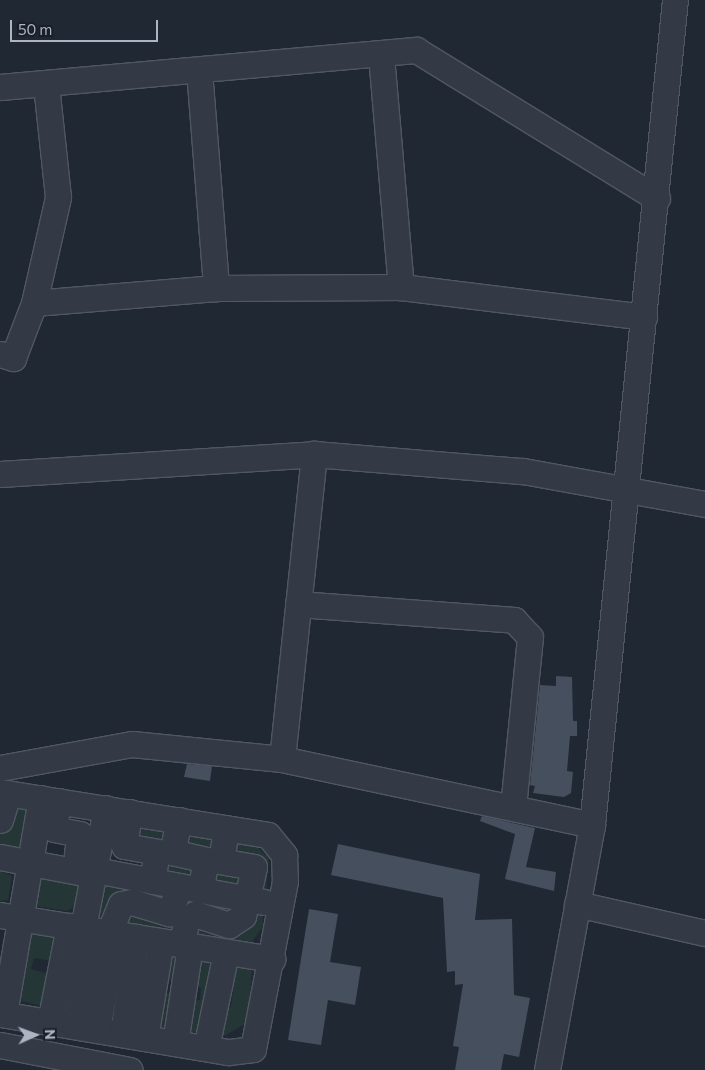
<!DOCTYPE html>
<html>
<head>
<meta charset="utf-8">
<style>
	body { margin:0 }
	#map { position:relative; width:705px; height:1070px; overflow:hidden; background:#202834; font-family:Commissioner,sans-serif }
	div>[style] { position:absolute }
	[style*='--x'] { left:calc(var(--x)*1px); top:calc(var(--y)*1px); width:calc(var(--w)*1px); rotate:calc(var(--a)*1deg) }
	.green>* { inset:0; background:#253637 }
	.building>* { inset:0; background:#464f5e }
	.roads { filter:drop-shadow(1px 0 #515763) drop-shadow(-1px 0 #515763) drop-shadow(0 1px #515763) drop-shadow(0 -1px #515763) }
	.minor>* { height:25px; margin:-12.5px; padding:0 12.5px; transform-origin:12.5px; border-radius:12.5px; background:#333a45 }
	span { translate:-50% -50%; white-space:nowrap; text-align:center; line-height:1.15; -webkit-text-stroke:4.5px #191f29; paint-order:stroke }
	.north { position:absolute; left:10px; top:1010px; width:50px; height:50px; -webkit-text-stroke:4px #191f29; paint-order:stroke; rotate:88deg; font-size:14px; font-weight:700; line-height:20px; text-align:center; color:#adb4c2 }
	.north::after { content:''; display:block; margin:auto; width:18px; height:22px; background:#adb4c2; clip-path:polygon(50% 0,100% 100%,50% 72%,0 100%) }
	.scale { position:absolute; left:10px; top:20px; width:148px; height:22px; box-sizing:border-box; border:2px solid #adb4c2; border-top:0; padding-left:6px; font-size:15px; line-height:18px; white-space:nowrap; color:#adb4c2; -webkit-text-stroke:4px #191f29; paint-order:stroke }
</style>
</head>
<body>
<div id="map">
	<div class="green">
		<i style="clip-path:polygon(11px 804px,27px 809px,19px 852px,0 852px,0 827px)"></i>
		<i style="clip-path:polygon(131px 826px,164px 827px,199px 861px,198px 880px,160px 878px,129px 844px)"></i>
		<i style="clip-path:polygon(179px 834px,217px 837px,247px 870px,247px 888px,209px 883px,179px 851px)"></i>
		<i style="clip-path:polygon(229px 840px,254px 844px,269px 858px,266px 892px,258px 892px,228px 858px)"></i>
		<i style="clip-path:polygon(0 871px,12px 876px,8px 900px,0 901px)"></i>
		<i style="clip-path:polygon(36px 872px,80px 881px,77px 905px,67px 911px,35px 906px)"></i>
		<i style="clip-path:polygon(100px 881px,172px 895px,99px 918px)"></i>
		<i style="clip-path:polygon(183px 895px,240px 910px,176px 931px,122px 922px,117px 917px)"></i>
		<i style="clip-path:polygon(262px 910px,263px 926px,251px 943px,191px 935px,191px 924px,246px 919px)"></i>
		<i style="clip-path:polygon(57px 928px,52px 961px,34px 958px,31px 969px,48px 974px,45px 1007px,18px 1000px,31px 930px)"></i>
		<i style="clip-path:polygon(164px 951px,184px 952px,168px 1027px,162px 1027px,154px 1025px,159px 991px,170px 994px,172px 981px,163px 979px)"></i>
		<i style="clip-path:polygon(192px 959px,215px 961px,203px 1033px,184px 1031px,189px 1000px,200px 1000px,201px 988px,191px 986px)"></i>
		<i style="clip-path:polygon(231px 961px,252px 971px,248px 1016px,245px 1024px,219px 1039px,222px 1008px,231px 1007px,235px 973px,230px 970px)"></i>
	</div>
	<div class="building">
		<i style="clip-path:polygon(556px 676px,572px 677px,573px 721px,577px 721px,577px 736px,570px 736px,567px 771px,573px 772px,571px 793px,564px 797px,533px 793px,535px 786px,530px 785px,540px 685px,556px 686px)"></i>
		<i style="clip-path:polygon(187px 764px,212px 766px,210px 781px,184px 777px)"></i>
		<i style="clip-path:polygon(482px 816px,535px 828px,526px 867px,556px 872px,554px 891px,505px 879px,515px 834px,480px 821px)"></i>
		<i style="clip-path:polygon(338px 844px,480px 874px,475px 920px,512px 919px,514px 995px,530px 998px,519px 1057px,504px 1054px,501px 1070px,455px 1070px,459px 1047px,453px 1046px,463px 984px,455px 985px,455px 971px,447px 972px,443px 898px,331px 875px)"></i>
		<i style="clip-path:polygon(309px 909px,338px 914px,330px 962px,361px 967px,355px 1005px,328px 1000px,321px 1045px,288px 1040px)"></i>
	</div>
	<div class="roads">
		<div class="minor">
			<i style="--x:381;--y:55;--w:233;--a:85.1"></i>
			<i style="--x:199;--y:70;--w:219;--a:85.5"></i>
			<i style="--x:0;--y:87;--w:418;--a:-5.1"></i>
			<i style="--x:416;--y:50;--w:283;--a:31.6"></i>
			<i style="--x:34;--y:303;--w:109;--a:-77.2"></i>
			<i style="--x:58;--y:197;--w:114;--a:-96.1"></i>
			<i style="--x:0;--y:354;--w:14;--a:17"></i>
			<i style="--x:13;--y:358;--w:59;--a:-69.1"></i>
			<i style="--x:34;--y:303;--w:183;--a:-4.7"></i>
			<i style="--x:216;--y:288;--w:185;--a:-0.3"></i>
			<i style="--x:401;--y:287;--w:245;--a:7"></i>
			<i style="--x:0;--y:474;--w:315;--a:-3.6"></i>
			<i style="--x:314;--y:454;--w:210;--a:4.7"></i>
			<i style="--x:523;--y:471;--w:185;--a:10.3"></i>
			<i style="--x:298;--y:604;--w:217;--a:4.2"></i>
			<i style="--x:514;--y:620;--w:23;--a:47"></i>
			<i style="--x:530;--y:637;--w:170;--a:95.7"></i>
			<i style="--x:282;--y:759;--w:307;--a:-84"></i>
			<i style="--x:0;--y:768;--w:134;--a:-10.3"></i>
			<i style="--x:132;--y:744;--w:151;--a:5.7"></i>
			<i style="--x:282;--y:759;--w:317;--a:12"></i>
			<i style="--x:0;--y:792;--w:271;--a:9.1"></i>
			<i style="--x:268;--y:835;--w:26;--a:51"></i>
			<i style="--x:284;--y:855;--w:26;--a:88"></i>
			<i style="--x:285;--y:881;--w:171;--a:100.8"></i>
			<i style="--x:253;--y:1049;--w:25;--a:173"></i>
			<i style="--x:228;--y:1052;--w:231;--a:-170.5"></i>
			<i style="--x:58;--y:801;--w:28;--a:98"></i>
			<i style="--x:54;--y:829;--w:26;--a:11"></i>
			<i style="--x:80;--y:834;--w:20;--a:99"></i>
			<i style="--x:129;--y:812;--w:34;--a:98"></i>
			<i style="--x:124;--y:846;--w:34;--a:10"></i>
			<i style="--x:157;--y:852;--w:29;--a:100"></i>
			<i style="--x:0;--y:820;--w:28;--a:-73"></i>
			<i style="--x:179;--y:820;--w:33;--a:102"></i>
			<i style="--x:172;--y:852;--w:35;--a:13"></i>
			<i style="--x:206;--y:860;--w:31;--a:101"></i>
			<i style="--x:0;--y:857;--w:96;--a:10.8"></i>
			<i style="--x:95;--y:870;--w:172;--a:10.7"></i>
			<i style="--x:577;--y:904;--w:131;--a:12.8"></i>
			<i style="--x:0;--y:915;--w:276;--a:9.2"></i>
			<i style="--x:83;--y:928;--w:122;--a:-79.1"></i>
			<i style="--x:109;--y:933;--w:31;--a:-68"></i>
			<i style="--x:121;--y:904;--w:11;--a:-10"></i>
			<i style="--x:132;--y:902;--w:39;--a:17"></i>
			<i style="--x:169;--y:913;--w:29;--a:-68"></i>
			<i style="--x:181;--y:945;--w:26;--a:-77"></i>
			<i style="--x:187;--y:920;--w:10;--a:-37"></i>
			<i style="--x:195;--y:914;--w:36;--a:18"></i>
			<i style="--x:229;--y:925;--w:17;--a:-33"></i>
			<i style="--x:243;--y:916;--w:50;--a:-77.3"></i>
			<i style="--x:254;--y:867;--w:34;--a:-170"></i>
			<i style="--x:221;--y:861;--w:33;--a:-81"></i>
			<i style="--x:4;--y:1014;--w:219;--a:-80.3"></i>
			<i style="--x:50;--y:1022;--w:98;--a:-78.8"></i>
			<i style="--x:75;--y:1026;--w:97;--a:-80"></i>
			<i style="--x:97;--y:1030;--w:98;--a:-80.1"></i>
			<i style="--x:123;--y:1034;--w:98;--a:-82.4"></i>
			<i style="--x:145;--y:1038;--w:98;--a:-80.6"></i>
			<i style="--x:175;--y:1043;--w:98;--a:-81.2"></i>
			<i style="--x:0;--y:1045;--w:132;--a:10.9"></i>
			<i style="--x:206;--y:1048;--w:98;--a:-78.2"></i>
			<i style="--x:547;--y:1070;--w:249;--a:-79.6"></i>
			<i style="--x:592;--y:825;--w:829;--a:-84.26"></i>
		</div>
	</div>
	<div class="north">N</div>
	<div class="scale">50 m</div>
</div>
</body>
</html>
